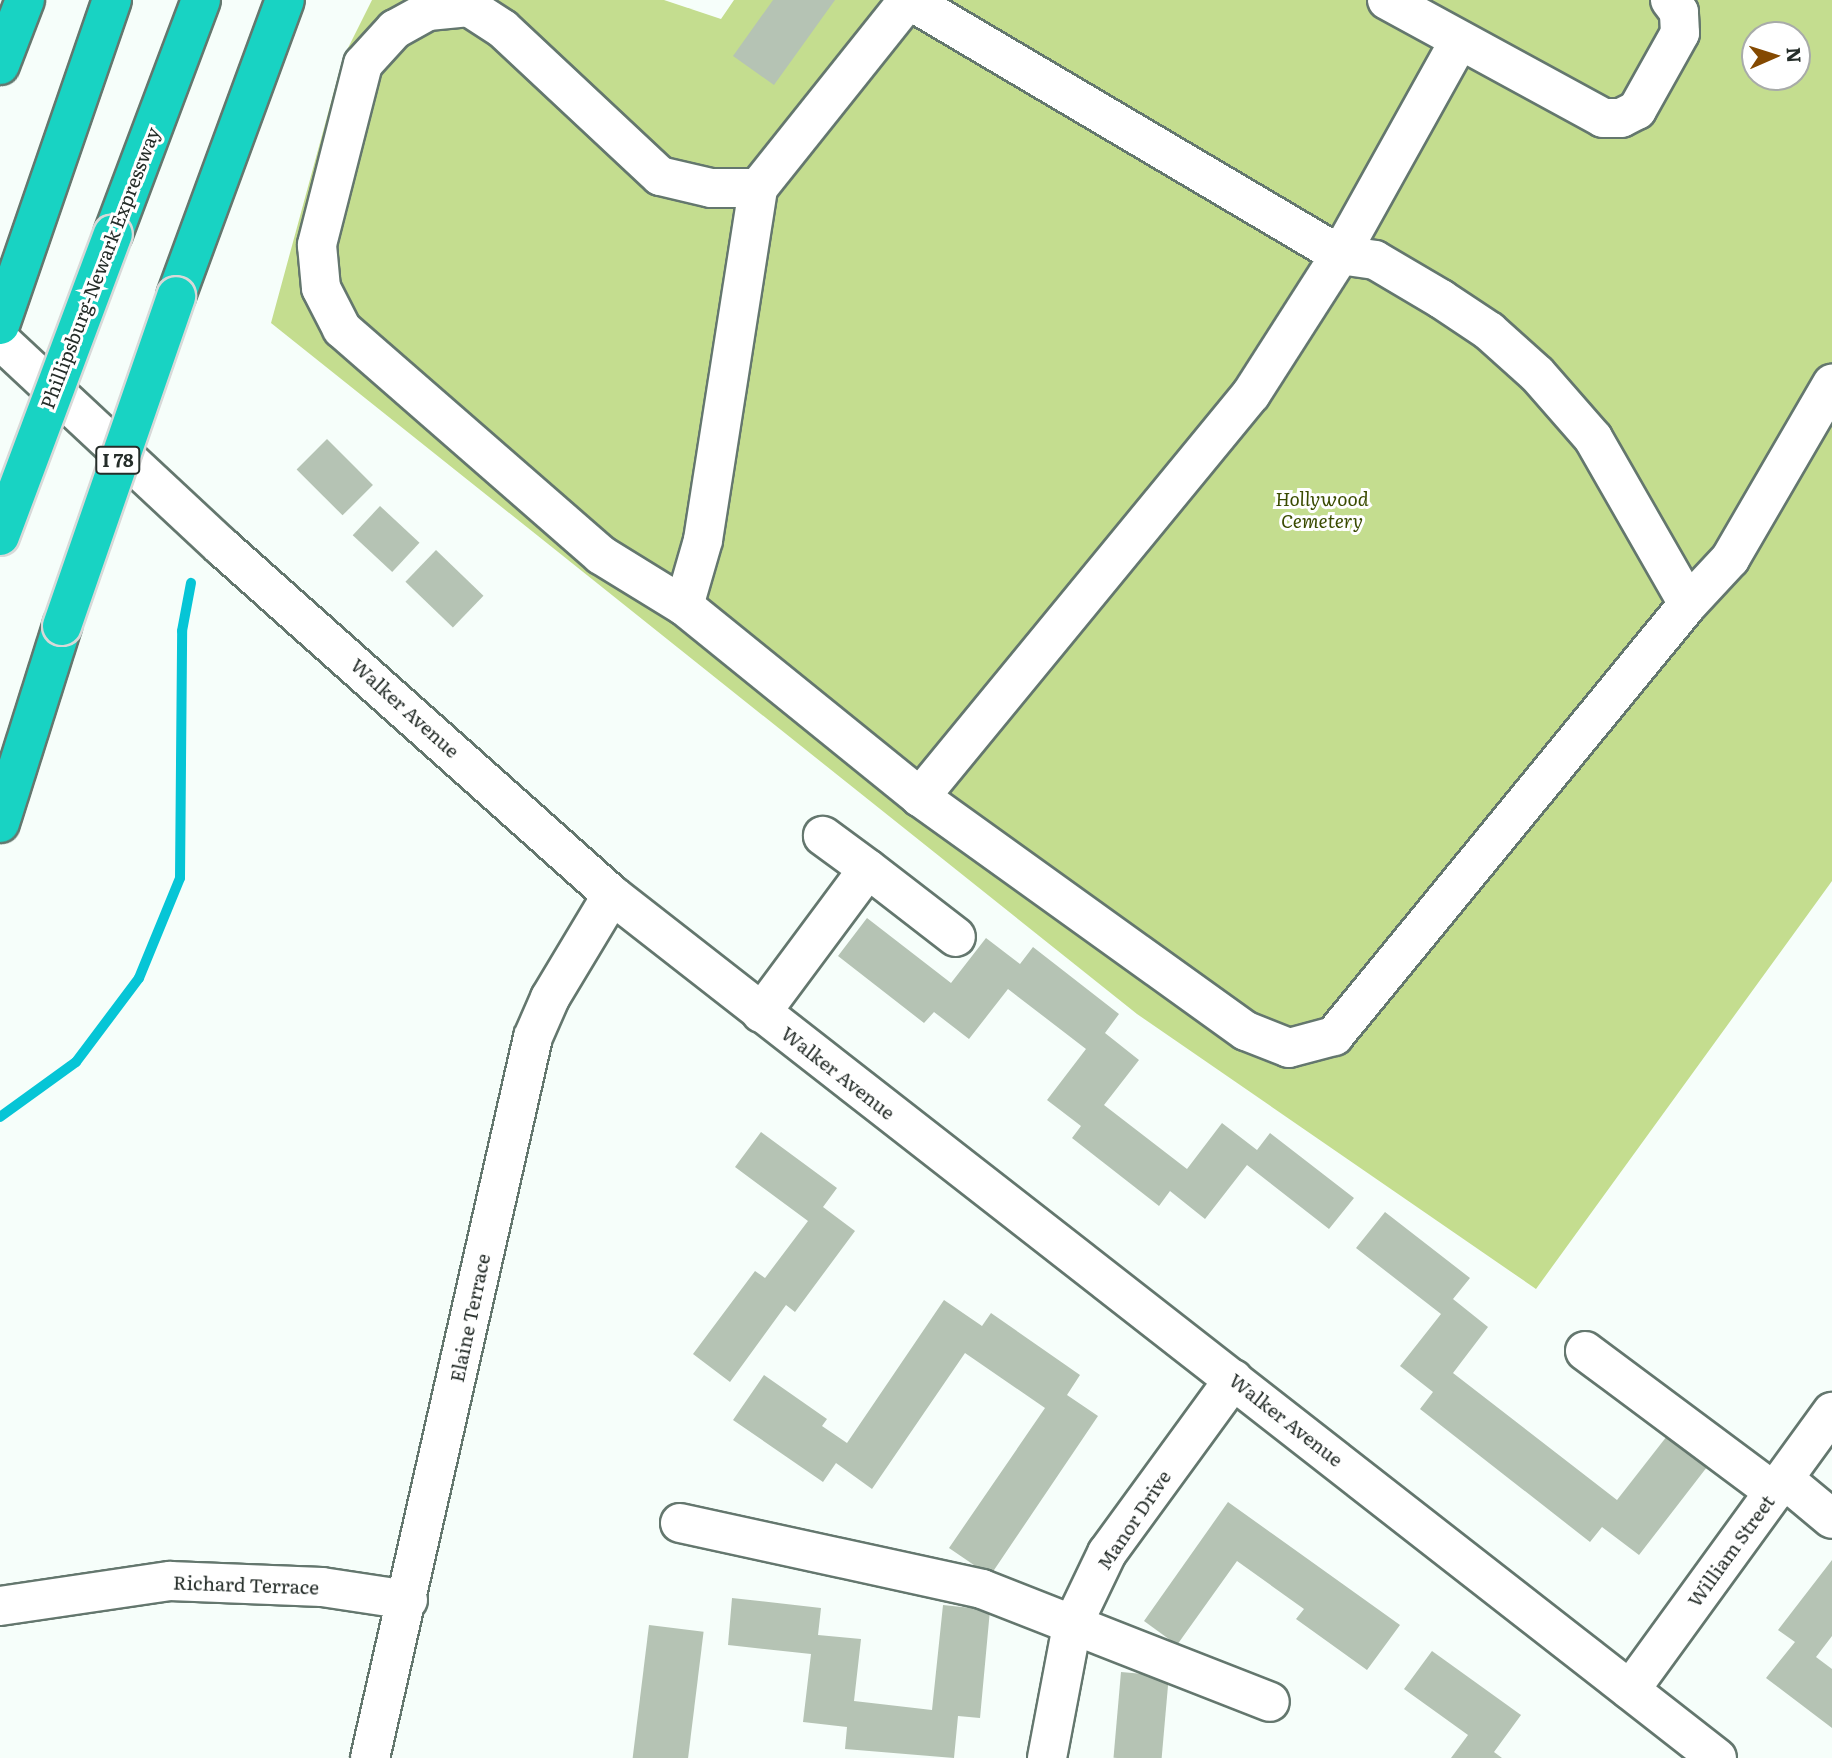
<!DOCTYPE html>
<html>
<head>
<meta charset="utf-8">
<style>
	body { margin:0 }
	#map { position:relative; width:1832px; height:1758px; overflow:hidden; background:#f6fefa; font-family:Literata,serif }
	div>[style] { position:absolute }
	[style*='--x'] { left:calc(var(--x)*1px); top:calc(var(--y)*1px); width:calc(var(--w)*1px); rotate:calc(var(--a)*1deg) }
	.green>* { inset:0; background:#c4dd8f }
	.stream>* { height:10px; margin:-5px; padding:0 5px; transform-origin:5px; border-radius:5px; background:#06c5d6 }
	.building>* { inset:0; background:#b5c3b4; transform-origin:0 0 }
	.roads { filter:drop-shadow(2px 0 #64776e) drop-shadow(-2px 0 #64776e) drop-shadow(0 2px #64776e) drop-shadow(0 -2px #64776e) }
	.minor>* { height:38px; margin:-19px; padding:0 19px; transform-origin:19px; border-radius:19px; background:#fff }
	.highway>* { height:38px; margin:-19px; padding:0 19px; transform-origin:19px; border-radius:19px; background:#18d3c3 }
	.bridges { filter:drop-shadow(2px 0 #d8d9d8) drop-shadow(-2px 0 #d8d9d8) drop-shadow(0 2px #d8d9d8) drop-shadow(0 -2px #d8d9d8) }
	.highway-bridge>* { height:38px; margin:-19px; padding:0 19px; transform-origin:19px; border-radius:19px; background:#18d3c3 }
	span { translate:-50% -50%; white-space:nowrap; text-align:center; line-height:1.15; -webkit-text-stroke:6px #fff; paint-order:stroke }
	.shield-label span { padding:2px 5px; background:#fff; border:2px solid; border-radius:5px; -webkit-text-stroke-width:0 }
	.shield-label { font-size:18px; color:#252d29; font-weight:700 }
	.street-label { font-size:19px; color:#252d29 }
	.park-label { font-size:19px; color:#3a4b00; font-style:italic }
	.north { position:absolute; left:1741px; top:21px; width:70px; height:70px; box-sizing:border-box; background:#fff; border:2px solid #a8aba9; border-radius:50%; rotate:87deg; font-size:19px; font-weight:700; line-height:28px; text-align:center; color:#252d29 }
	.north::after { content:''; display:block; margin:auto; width:24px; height:32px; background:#844901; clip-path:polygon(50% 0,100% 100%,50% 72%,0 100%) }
</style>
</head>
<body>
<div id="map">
	<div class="green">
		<i style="clip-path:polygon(evenodd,372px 0,664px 0,721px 19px,734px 0,1832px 0,1832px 881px,1536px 1289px,1137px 1014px,271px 323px,343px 58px,372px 0,1755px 35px,1797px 35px,1797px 77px,1755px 77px,1755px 35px)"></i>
	</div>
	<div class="stream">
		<i style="--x:0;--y:1117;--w:94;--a:-35.9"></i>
		<i style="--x:76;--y:1062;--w:105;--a:-53.1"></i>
		<i style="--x:139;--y:978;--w:108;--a:-67.7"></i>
		<i style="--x:180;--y:878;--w:247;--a:-89.5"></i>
		<i style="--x:182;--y:631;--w:49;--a:-79.4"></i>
	</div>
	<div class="building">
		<i style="clip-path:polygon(773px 0,835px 0,774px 85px,733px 56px)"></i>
		<i style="left:327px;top:439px;width:65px;height:43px;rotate:45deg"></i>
		<i style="left:380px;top:506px;width:54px;height:40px;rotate:43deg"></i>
		<i style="left:436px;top:550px;width:66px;height:44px;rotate:44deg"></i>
		<i style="clip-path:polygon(867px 918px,951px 983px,986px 938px,1020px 964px,1033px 947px,1119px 1014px,1105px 1033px,1139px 1060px,1104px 1105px,1187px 1169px,1222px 1123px,1257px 1150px,1270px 1133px,1354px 1198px,1329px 1229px,1247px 1165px,1205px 1219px,1170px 1191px,1159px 1206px,1072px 1138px,1081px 1126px,1047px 1100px,1086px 1049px,1008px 989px,969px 1039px,934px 1012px,924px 1023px,838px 956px)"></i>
		<i style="clip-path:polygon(761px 1132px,837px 1188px,823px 1207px,855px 1231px,795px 1312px,786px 1305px,730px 1382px,693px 1354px,755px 1271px,765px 1278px,808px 1221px,735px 1167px)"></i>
		<i style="clip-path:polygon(1385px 1212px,1470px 1278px,1453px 1299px,1488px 1327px,1453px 1373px,1617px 1500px,1667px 1436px,1707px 1467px,1639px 1555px,1602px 1527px,1590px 1542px,1420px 1409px,1433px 1392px,1400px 1366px,1441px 1314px,1356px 1248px)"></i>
		<i style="clip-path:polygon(944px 1300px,982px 1326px,991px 1313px,1080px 1375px,1067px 1395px,1098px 1416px,990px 1576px,949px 1548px,1045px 1408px,965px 1353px,872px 1489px,836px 1463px,823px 1482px,733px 1420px,764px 1375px,827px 1419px,822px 1426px,847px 1443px)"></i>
		<i style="clip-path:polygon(1228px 1502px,1400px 1625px,1367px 1670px,1296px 1619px,1304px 1609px,1237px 1561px,1177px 1645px,1144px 1621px)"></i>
		<i style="clip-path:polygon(1832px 1560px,1832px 1636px,1816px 1657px,1832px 1669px,1832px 1728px,1766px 1678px,1795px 1642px,1778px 1630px)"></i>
		<i style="clip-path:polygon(732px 1598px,821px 1608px,818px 1635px,861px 1639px,854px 1701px,932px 1710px,943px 1605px,990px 1610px,980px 1718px,958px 1716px,954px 1758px,845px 1749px,847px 1727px,803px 1722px,811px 1654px,728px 1645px)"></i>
		<i style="left:649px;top:1625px;width:55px;height:134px;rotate:7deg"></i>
		<i style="clip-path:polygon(1432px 1651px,1521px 1715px,1494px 1752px,1502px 1758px,1451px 1758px,1468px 1735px,1404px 1689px)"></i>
		<i style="left:1121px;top:1672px;width:48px;height:86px;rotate:5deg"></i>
	</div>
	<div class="roads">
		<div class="minor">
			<i style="--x:909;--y:0;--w:501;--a:30.61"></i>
			<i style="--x:1340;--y:255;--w:165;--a:122.6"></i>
			<i style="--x:1251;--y:394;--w:522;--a:129.4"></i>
			<i style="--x:920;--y:797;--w:401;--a:35.7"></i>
			<i style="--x:1246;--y:1031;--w:46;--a:21.6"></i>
			<i style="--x:1289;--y:1048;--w:47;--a:-14.9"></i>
			<i style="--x:1334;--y:1036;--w:559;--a:-50.67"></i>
			<i style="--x:1387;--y:0;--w:246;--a:28.6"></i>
			<i style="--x:1603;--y:118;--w:18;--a:0"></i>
			<i style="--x:1621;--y:118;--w:18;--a:-27"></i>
			<i style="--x:1637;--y:110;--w:88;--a:-60.8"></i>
			<i style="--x:1680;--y:33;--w:21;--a:-93"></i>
			<i style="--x:1679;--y:12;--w:15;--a:-127"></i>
			<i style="--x:1458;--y:43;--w:243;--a:119.1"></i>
			<i style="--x:1340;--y:255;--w:35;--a:8"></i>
			<i style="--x:1375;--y:260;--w:77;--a:30.6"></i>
			<i style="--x:1441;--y:299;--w:58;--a:33.7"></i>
			<i style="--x:1489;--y:331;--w:64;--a:41.9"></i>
			<i style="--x:1537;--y:374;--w:85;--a:48.8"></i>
			<i style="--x:1593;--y:438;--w:191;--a:60.2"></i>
			<i style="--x:1688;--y:604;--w:62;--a:-47"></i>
			<i style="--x:1730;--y:559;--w:203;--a:-59.8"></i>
			<i style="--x:758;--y:188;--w:47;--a:180"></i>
			<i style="--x:711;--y:188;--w:52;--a:-166.8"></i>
			<i style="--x:660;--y:176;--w:215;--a:-136.9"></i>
			<i style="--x:503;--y:29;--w:40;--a:-147.1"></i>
			<i style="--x:469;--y:7;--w:41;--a:174.4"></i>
			<i style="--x:428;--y:11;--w:38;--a:151"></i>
			<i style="--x:395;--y:29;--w:47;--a:132.4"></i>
			<i style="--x:363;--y:64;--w:187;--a:104.3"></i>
			<i style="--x:317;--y:245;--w:43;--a:84.7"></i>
			<i style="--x:321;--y:288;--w:46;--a:62.9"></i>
			<i style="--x:342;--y:329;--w:344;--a:41.1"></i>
			<i style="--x:601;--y:555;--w:97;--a:31.6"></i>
			<i style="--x:684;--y:606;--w:69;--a:-73.9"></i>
			<i style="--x:703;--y:540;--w:356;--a:-81.1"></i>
			<i style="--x:758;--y:188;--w:241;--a:-51.4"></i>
			<i style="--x:0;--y:340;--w:302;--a:43"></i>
			<i style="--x:221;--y:546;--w:524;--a:41.75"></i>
			<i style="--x:612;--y:895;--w:1402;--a:37.99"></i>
			<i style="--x:684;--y:606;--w:304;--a:39"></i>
			<i style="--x:868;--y:869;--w:111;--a:37.7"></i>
			<i style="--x:761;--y:1013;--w:179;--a:-53.4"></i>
			<i style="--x:868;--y:869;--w:56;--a:-143.7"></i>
			<i style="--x:1585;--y:1351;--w:236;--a:36.7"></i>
			<i style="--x:1784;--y:1479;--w:62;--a:39.8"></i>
			<i style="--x:680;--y:1523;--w:309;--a:12.3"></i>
			<i style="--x:982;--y:1589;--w:309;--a:21.4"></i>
			<i style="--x:0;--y:1606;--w:172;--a:-8.4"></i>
			<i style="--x:170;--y:1581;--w:152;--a:2.3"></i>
			<i style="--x:322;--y:1587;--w:87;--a:8.6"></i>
			<i style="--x:1630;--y:1690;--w:344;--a:-54"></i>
			<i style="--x:370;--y:1758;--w:739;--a:-77.26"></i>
			<i style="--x:533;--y:1037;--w:43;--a:-66.4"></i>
			<i style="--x:550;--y:998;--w:120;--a:-59"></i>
			<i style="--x:1047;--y:1758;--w:134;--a:-79.3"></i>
			<i style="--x:1072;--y:1626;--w:81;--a:-64.4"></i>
			<i style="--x:1107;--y:1553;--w:215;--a:-53.9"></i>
		</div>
		<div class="highway">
			<i style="--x:0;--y:65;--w:70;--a:-69"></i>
			<i style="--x:113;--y:234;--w:250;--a:-69.4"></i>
			<i style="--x:176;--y:296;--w:315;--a:-69.8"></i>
			<i style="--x:0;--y:325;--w:344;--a:-71"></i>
			<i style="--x:0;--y:823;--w:207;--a:-72.5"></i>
		</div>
	</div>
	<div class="bridges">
		<div class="highway-bridge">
			<i style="--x:0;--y:536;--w:322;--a:-69.5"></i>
			<i style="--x:62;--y:626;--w:349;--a:-70.9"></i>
		</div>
	</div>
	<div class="shield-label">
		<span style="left:118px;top:460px">I 78</span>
	</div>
	<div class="street-label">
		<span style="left:100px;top:268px;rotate:-69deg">Phillipsburg-Newark Expressway</span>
		<span style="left:405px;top:708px;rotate:42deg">Walker Avenue</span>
		<span style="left:838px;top:1073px;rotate:38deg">Walker Avenue</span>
		<span style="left:470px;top:1318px;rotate:-78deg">Elaine Terrace</span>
		<span style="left:1286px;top:1420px;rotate:38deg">Walker Avenue</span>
		<span style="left:1134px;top:1520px;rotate:-56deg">Manor Drive</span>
		<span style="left:1731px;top:1551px;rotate:-54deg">William Street</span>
		<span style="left:246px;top:1585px;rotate:2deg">Richard Terrace</span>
	</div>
	<div class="park-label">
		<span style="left:1322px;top:510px">Hollywood<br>Cemetery</span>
	</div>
	<div class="north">N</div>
</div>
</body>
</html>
